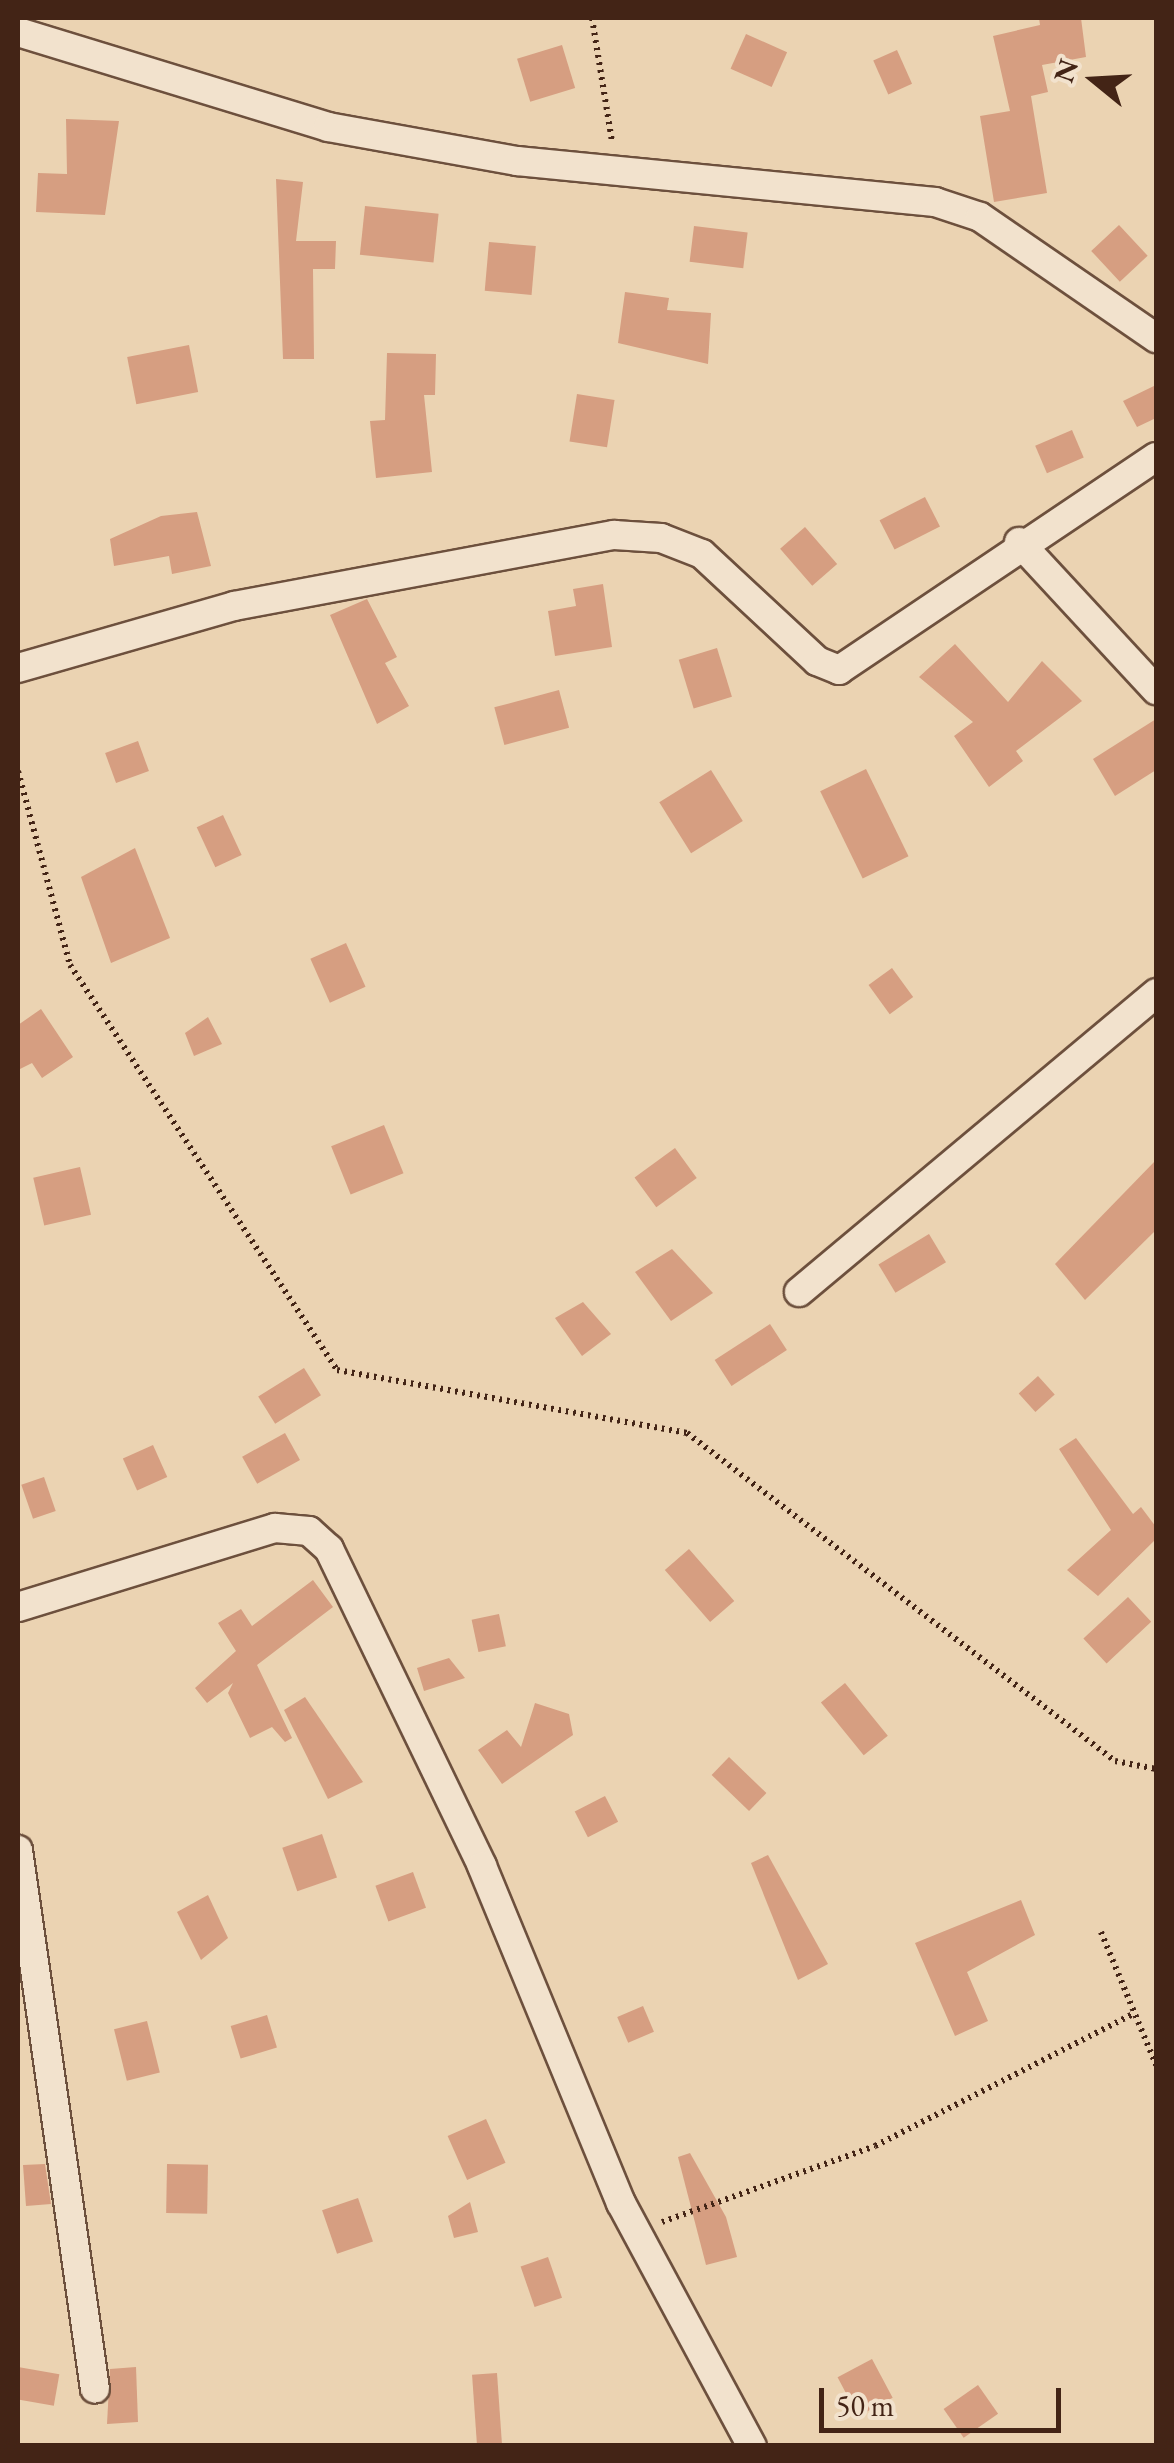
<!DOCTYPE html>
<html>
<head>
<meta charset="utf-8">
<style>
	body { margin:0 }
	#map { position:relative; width:1174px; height:2463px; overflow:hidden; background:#ebd3b2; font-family:"EB Garamond",serif }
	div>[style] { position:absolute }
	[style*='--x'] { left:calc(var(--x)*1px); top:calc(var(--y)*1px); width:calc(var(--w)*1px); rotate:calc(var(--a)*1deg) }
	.building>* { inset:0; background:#d69e81; transform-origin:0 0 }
	.path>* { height:6px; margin-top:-3px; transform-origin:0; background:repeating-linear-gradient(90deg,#432416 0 2.5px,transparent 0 7.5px) }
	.roads { filter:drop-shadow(2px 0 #6d503d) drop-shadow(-2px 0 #6d503d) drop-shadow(0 2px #6d503d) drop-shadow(0 -2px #6d503d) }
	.street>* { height:28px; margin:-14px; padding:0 14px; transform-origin:14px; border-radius:14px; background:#f2e2cd }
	span { translate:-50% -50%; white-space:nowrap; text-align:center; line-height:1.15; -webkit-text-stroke:8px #f2e2cd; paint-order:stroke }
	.frame { position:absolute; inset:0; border:20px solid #432416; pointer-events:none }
	.north { position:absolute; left:1044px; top:30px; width:100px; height:100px; -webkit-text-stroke:8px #f2e2cd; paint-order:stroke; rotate:288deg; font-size:28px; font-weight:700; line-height:40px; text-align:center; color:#432416 }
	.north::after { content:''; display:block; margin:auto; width:35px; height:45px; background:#432416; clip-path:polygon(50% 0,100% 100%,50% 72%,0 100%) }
	.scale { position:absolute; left:819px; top:2388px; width:242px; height:45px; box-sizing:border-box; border:5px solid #432416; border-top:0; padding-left:12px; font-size:30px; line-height:35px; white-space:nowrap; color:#432416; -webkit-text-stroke:8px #f2e2cd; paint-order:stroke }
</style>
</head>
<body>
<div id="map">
	<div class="building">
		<i style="clip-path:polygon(1039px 18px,1081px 18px,1086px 57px,1042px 65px,1048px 92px,1031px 96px,1047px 193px,994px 202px,980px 116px,1010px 111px,993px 36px,1040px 25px)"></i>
		<i style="left:746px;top:34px;width:45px;height:38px;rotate:24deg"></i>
		<i style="left:562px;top:45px;width:45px;height:47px;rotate:73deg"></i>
		<i style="left:897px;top:50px;width:37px;height:26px;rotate:66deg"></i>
		<i style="clip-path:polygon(66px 119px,119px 121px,105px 215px,36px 212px,38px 173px,67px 174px)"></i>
		<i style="clip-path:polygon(276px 179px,303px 182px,296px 241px,336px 241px,335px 269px,313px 269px,314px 359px,283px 359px)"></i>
		<i style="left:365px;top:206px;width:74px;height:49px;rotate:6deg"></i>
		<i style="left:1119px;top:225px;width:42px;height:38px;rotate:47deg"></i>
		<i style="left:694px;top:226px;width:54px;height:36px;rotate:7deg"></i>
		<i style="left:489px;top:242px;width:47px;height:49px;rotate:5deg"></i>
		<i style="clip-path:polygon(625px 292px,669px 298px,667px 310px,711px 313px,708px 364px,618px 343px)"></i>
		<i style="left:189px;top:345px;width:48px;height:63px;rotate:79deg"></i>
		<i style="clip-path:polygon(387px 353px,436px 354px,435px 395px,424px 395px,432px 472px,376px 478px,370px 421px,385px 420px)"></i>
		<i style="clip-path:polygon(1156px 385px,1156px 418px,1137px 427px,1123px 401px)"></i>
		<i style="left:577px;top:394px;width:38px;height:48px;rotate:9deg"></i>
		<i style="left:1072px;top:430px;width:30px;height:40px;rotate:67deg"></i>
		<i style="left:925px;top:497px;width:33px;height:51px;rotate:63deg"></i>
		<i style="clip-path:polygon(197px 512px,211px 566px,172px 574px,169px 556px,114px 566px,110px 539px,161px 516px)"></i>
		<i style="left:805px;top:527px;width:49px;height:33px;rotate:49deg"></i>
		<i style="clip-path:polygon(603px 584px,612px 647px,555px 656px,548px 611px,576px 606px,573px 589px)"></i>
		<i style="clip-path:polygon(367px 599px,397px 657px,385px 663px,409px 706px,377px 724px,330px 615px)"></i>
		<i style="clip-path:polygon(955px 644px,1008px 702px,1042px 661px,1082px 701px,1016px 751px,1023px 761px,989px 787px,954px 736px,973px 722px,919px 677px)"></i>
		<i style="left:717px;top:648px;width:51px;height:40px;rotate:73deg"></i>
		<i style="left:559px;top:690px;width:39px;height:67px;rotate:75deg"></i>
		<i style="clip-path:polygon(1156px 719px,1156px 770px,1115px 796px,1093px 759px)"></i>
		<i style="left:138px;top:741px;width:32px;height:35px;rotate:70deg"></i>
		<i style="left:866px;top:769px;width:97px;height:51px;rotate:64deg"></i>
		<i style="left:711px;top:770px;width:60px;height:61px;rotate:58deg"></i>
		<i style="left:223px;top:815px;width:44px;height:29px;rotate:65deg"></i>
		<i style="clip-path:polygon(135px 848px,170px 938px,111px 963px,81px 877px)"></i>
		<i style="left:346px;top:943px;width:48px;height:39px;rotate:66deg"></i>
		<i style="left:892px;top:968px;width:36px;height:29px;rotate:54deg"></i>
		<i style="clip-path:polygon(41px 1009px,73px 1057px,42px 1078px,32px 1063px,18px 1070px,18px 1025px)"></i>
		<i style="clip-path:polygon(208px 1017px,222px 1044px,194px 1056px,185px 1033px)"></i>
		<i style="left:384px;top:1125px;width:52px;height:57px;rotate:68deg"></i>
		<i style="left:675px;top:1148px;width:37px;height:50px;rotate:54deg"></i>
		<i style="clip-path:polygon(1156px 1160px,1156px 1230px,1085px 1300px,1055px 1264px)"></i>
		<i style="left:80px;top:1167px;width:49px;height:48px;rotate:77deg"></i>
		<i style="left:929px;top:1234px;width:33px;height:59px;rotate:59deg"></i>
		<i style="clip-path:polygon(672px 1249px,713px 1293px,671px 1321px,635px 1272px)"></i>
		<i style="clip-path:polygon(583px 1302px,611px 1334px,582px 1356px,555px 1318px)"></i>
		<i style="left:770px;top:1324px;width:31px;height:66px;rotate:57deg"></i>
		<i style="left:304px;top:1368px;width:32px;height:54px;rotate:58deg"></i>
		<i style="left:1038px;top:1376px;width:25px;height:26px;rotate:48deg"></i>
		<i style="left:285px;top:1433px;width:31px;height:49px;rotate:61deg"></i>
		<i style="clip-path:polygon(1076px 1438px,1133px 1514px,1141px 1507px,1156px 1527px,1156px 1539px,1098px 1596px,1067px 1570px,1111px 1530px,1059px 1449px)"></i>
		<i style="left:153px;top:1445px;width:35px;height:33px;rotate:66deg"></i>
		<i style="left:44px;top:1477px;width:36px;height:24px;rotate:71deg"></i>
		<i style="left:689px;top:1549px;width:69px;height:32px;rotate:49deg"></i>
		<i style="clip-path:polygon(313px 1580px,333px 1607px,257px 1665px,292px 1738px,285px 1742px,272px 1727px,250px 1738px,228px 1693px,233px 1683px,207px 1703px,195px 1688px,236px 1651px,218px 1623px,241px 1609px,252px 1626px)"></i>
		<i style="left:1128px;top:1597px;width:34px;height:61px;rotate:47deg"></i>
		<i style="left:499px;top:1614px;width:33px;height:28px;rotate:78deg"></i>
		<i style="clip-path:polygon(449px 1658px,465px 1678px,424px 1691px,417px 1668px)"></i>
		<i style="left:845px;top:1683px;width:68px;height:31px;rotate:51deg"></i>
		<i style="clip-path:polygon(305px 1697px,363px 1782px,328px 1799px,284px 1710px)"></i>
		<i style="clip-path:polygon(535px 1703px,569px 1714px,573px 1735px,502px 1784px,478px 1750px,507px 1730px,521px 1747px)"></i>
		<i style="left:729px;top:1757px;width:52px;height:25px;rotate:44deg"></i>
		<i style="left:605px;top:1796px;width:29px;height:34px;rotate:63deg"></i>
		<i style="left:322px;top:1834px;width:46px;height:42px;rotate:71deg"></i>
		<i style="clip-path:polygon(768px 1855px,828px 1964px,798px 1980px,751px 1863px)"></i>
		<i style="left:413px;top:1872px;width:38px;height:40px;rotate:70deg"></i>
		<i style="clip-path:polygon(208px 1895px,228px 1938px,201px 1960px,177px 1912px)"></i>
		<i style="clip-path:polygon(1021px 1900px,1035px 1935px,967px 1972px,988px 2021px,955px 2036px,915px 1943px)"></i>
		<i style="left:643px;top:2006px;width:28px;height:28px;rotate:67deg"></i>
		<i style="left:267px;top:2015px;width:34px;height:38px;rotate:73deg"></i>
		<i style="left:147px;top:2021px;width:53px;height:34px;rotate:76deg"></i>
		<i style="left:486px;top:2119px;width:48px;height:42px;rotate:66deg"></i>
		<i style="clip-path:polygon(690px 2153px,726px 2217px,737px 2257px,706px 2265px,678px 2157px)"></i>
		<i style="clip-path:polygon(45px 2164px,51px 2204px,26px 2206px,23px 2165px)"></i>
		<i style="left:167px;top:2164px;width:41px;height:49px;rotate:1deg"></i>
		<i style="left:358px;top:2198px;width:46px;height:38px;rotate:71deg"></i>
		<i style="clip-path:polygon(470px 2202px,478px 2232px,454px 2238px,448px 2216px)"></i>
		<i style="left:548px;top:2257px;width:43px;height:29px;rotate:71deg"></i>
		<i style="left:872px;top:2359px;width:44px;height:39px;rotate:62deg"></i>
		<i style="left:18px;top:2367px;width:42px;height:32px;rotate:10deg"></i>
		<i style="clip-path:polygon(136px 2367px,138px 2422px,107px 2424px,110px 2369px)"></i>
		<i style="left:497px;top:2373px;width:73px;height:25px;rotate:86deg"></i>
		<i style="left:978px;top:2385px;width:35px;height:42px;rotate:55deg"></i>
	</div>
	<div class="path">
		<i style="--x:592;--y:18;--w:126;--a:80.8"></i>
		<i style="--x:18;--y:771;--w:201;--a:75"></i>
		<i style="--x:70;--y:965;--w:485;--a:56.6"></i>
		<i style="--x:337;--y:1370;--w:356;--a:10.2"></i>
		<i style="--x:687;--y:1433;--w:539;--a:37.46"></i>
		<i style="--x:1115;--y:1761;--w:42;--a:11"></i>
		<i style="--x:1101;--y:1932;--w:144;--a:67.5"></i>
		<i style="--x:662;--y:2222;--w:226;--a:-19.6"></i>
		<i style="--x:875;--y:2146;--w:292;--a:-27.1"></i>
	</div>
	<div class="roads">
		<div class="street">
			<i style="--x:18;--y:32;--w:324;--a:17"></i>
			<i style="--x:328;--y:127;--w:192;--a:10.2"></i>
			<i style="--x:517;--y:161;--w:420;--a:5.6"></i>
			<i style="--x:935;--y:202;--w:47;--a:18.4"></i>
			<i style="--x:980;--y:217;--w:214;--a:34.5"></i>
			<i style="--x:1019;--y:542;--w:202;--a:47.2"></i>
			<i style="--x:18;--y:668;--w:225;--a:-16"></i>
			<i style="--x:234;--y:606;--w:387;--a:-10.6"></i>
			<i style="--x:614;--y:535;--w:47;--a:3.7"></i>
			<i style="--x:661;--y:538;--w:44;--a:21.3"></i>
			<i style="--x:702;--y:554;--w:157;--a:42.9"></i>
			<i style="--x:817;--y:661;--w:24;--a:22"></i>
			<i style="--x:839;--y:670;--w:382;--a:-33.9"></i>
			<i style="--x:799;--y:1292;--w:466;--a:-39.9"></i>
			<i style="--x:18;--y:1607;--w:269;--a:-17.1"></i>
			<i style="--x:275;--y:1528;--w:34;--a:5"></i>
			<i style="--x:309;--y:1531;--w:27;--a:42"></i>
			<i style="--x:329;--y:1549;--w:352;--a:64.2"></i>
			<i style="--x:482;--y:1866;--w:365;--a:67.6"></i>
			<i style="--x:621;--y:2203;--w:276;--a:61.7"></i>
			<i style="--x:18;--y:1850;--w:544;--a:81.87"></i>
		</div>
	</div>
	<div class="frame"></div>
	<div class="north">N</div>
	<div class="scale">50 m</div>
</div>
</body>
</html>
